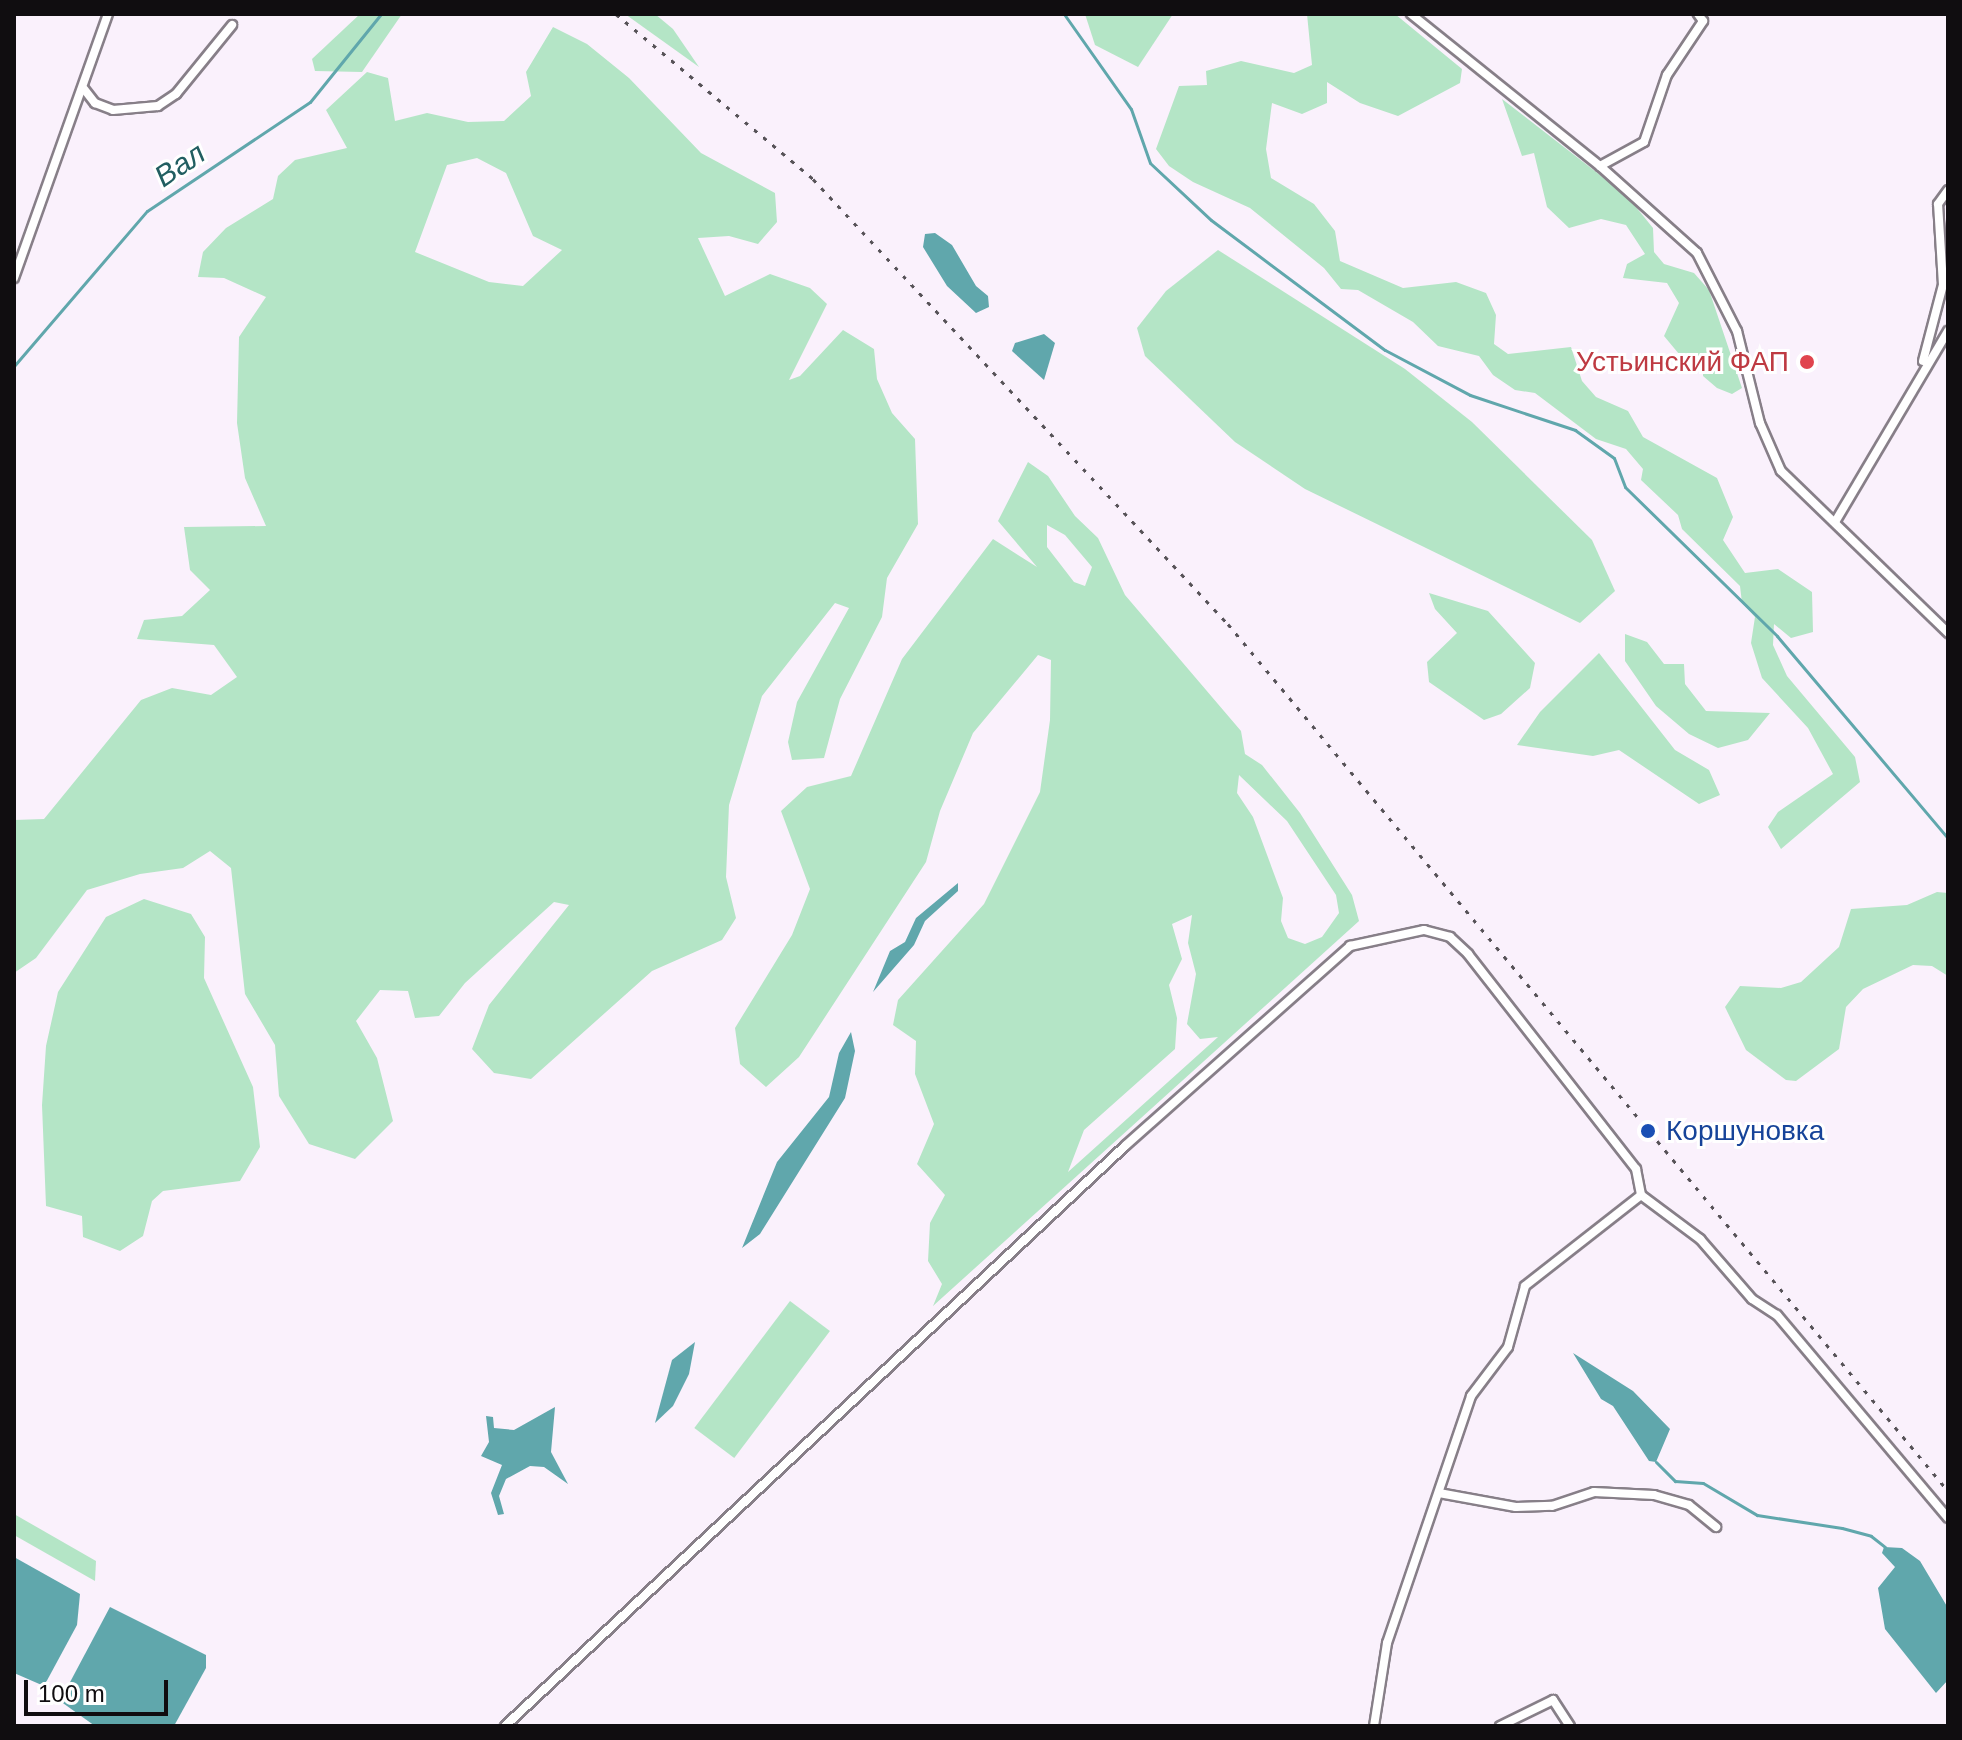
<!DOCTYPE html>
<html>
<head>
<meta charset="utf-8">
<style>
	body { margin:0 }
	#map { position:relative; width:1962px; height:1740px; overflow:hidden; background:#faf1fc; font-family:Helvetica,sans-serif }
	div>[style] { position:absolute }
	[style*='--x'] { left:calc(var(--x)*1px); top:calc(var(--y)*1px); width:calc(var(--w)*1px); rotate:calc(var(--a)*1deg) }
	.green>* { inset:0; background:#b4e5c6; transform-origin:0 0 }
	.water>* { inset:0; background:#60a7ac }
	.stream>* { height:3px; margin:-1.5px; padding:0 1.5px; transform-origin:1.5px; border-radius:1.5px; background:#60a7ac }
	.roads { filter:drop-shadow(2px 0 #877f88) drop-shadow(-2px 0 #877f88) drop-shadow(0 2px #877f88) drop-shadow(0 -2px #877f88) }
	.street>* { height:8px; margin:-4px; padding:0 4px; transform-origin:4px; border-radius:4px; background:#fff }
	.rail>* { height:3px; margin-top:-1.5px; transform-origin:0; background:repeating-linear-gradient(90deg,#565257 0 4px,transparent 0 12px) }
	.dots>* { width:22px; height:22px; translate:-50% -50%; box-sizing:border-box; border:4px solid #fff; border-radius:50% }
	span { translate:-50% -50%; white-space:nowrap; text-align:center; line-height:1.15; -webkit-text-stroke:6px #fff; paint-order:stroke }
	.health-label { font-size:28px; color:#be3a42 }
	.right { translate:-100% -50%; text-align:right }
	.transit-label { font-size:28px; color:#164399 }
	.left { translate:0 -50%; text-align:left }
	.water-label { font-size:30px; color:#215e61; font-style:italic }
	.frame { position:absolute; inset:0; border:16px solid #100d10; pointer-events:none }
	.scale { position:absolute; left:24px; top:1680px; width:144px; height:36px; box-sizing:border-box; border:4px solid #100d10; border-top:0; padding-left:10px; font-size:24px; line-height:28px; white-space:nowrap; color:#100d10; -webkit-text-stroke:6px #fff; paint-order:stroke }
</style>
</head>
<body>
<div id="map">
	<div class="green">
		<i style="clip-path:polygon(360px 14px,402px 14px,362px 72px,315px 71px,312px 59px)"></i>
		<i style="clip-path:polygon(625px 14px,655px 14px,673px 29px,699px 67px)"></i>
		<i style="clip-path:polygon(1085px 14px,1173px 14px,1138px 67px,1095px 45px)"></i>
		<i style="clip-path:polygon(1307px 14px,1395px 14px,1462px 69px,1460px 83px,1398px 116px,1360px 103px,1327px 82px,1327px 103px,1302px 114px,1272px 103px,1266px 149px,1271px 178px,1314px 204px,1335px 231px,1340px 261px,1403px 288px,1456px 282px,1486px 293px,1496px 315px,1494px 344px,1508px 354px,1571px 347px,1582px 381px,1596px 397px,1628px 411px,1643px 437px,1717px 478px,1733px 517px,1723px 540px,1745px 573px,1778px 569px,1812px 592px,1813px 632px,1791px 638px,1774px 624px,1773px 645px,1787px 676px,1855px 757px,1860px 782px,1781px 849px,1768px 827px,1778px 812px,1833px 774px,1808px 728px,1762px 678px,1751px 643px,1755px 617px,1742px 603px,1740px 586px,1682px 529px,1678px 515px,1641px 480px,1643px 469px,1626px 449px,1596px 439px,1535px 393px,1515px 390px,1493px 375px,1479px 356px,1438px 346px,1413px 322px,1358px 290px,1341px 289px,1324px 268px,1250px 208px,1193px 182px,1169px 166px,1156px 149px,1179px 86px,1207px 85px,1206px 71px,1241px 61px,1294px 73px,1312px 65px)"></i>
		<i style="clip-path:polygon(evenodd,553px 27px,587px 44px,629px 78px,701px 153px,775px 193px,777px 222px,758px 244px,729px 236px,698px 238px,725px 296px,770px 274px,810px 288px,827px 304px,789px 380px,800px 376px,843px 330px,874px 349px,877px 379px,892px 413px,915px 439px,918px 524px,887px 578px,882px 617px,840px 699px,824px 758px,792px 760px,788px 742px,797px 702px,849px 608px,835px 603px,762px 696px,729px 805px,726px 877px,736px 918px,722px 940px,652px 971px,531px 1079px,494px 1073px,472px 1049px,489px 1005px,569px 905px,554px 902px,465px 983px,439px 1016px,415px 1018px,408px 991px,380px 990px,356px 1021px,377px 1058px,393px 1121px,355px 1159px,309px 1144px,279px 1096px,275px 1045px,245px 994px,231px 868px,210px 851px,183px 868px,140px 874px,87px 890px,36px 958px,14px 973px,14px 820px,44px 819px,141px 700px,172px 688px,211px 695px,237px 677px,214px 645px,137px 639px,144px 620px,182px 616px,210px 590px,190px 570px,184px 527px,266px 526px,245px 478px,237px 423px,239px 337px,266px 297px,224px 278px,198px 277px,203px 252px,226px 228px,273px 199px,278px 176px,295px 160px,347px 148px,326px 110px,367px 72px,388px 78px,395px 121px,427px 113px,468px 122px,504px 121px,531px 96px,526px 72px,553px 27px,477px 158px,506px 173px,533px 236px,562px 250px,523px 286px,489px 282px,415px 252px,447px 165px,477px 158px)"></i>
		<i style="clip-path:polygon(1502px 99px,1627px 196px,1653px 228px,1654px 252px,1664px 264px,1694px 273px,1709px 290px,1742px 388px,1732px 394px,1717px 388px,1703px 376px,1703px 359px,1679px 354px,1664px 336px,1679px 303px,1667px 283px,1623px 278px,1627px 264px,1645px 254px,1626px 225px,1601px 219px,1569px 228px,1547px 207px,1534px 153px,1522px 156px)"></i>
		<i style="clip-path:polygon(1218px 250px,1405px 369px,1472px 422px,1592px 540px,1615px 591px,1580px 623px,1305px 489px,1235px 442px,1145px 356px,1137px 328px,1166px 291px)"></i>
		<i style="clip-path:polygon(evenodd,1028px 462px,1048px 476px,1075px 516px,1098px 538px,1125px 595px,1241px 731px,1245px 754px,1262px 765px,1300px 813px,1352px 895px,1359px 921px,933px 1306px,942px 1284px,928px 1261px,930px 1223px,945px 1195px,917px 1164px,934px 1124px,915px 1074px,916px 1041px,893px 1025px,898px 1000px,984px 904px,1040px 792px,1050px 720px,1051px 660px,1038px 655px,973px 733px,940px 811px,926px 862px,799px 1057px,766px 1087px,740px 1064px,735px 1028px,792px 935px,810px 889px,781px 811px,807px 787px,851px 776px,902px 659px,993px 539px,1037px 567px,998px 521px,1028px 462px,1047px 525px,1065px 535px,1092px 567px,1085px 586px,1074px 582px,1047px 547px,1047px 525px,1028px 462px,1239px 775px,1287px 821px,1336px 895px,1339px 913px,1322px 937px,1305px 944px,1288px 938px,1281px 921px,1283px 898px,1253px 817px,1237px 793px,1239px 775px,1028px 462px,1192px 915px,1188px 943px,1196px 974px,1187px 1024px,1200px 1039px,1218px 1037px,1068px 1172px,1084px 1130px,1175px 1049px,1177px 1018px,1169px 985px,1182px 959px,1172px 924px,1192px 915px)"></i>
		<i style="clip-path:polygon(1429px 593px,1488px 611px,1535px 663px,1530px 688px,1501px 714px,1484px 720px,1429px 682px,1427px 662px,1457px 633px,1435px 609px)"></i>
		<i style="clip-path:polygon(1625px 634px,1647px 642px,1664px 664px,1684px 664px,1685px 684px,1706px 711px,1770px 713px,1748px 740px,1718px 748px,1689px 734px,1656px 706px,1625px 661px)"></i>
		<i style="clip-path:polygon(1599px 653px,1675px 750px,1709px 770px,1720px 795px,1699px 804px,1619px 750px,1593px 756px,1517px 745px,1540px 712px)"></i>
		<i style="clip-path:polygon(1937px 892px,1948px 893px,1948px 976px,1932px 966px,1913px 965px,1863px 989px,1846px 1007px,1839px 1049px,1796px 1081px,1786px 1080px,1746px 1050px,1725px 1007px,1740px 986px,1781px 988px,1801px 982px,1839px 947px,1851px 909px,1907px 905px)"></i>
		<i style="clip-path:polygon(144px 899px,191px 914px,205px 937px,204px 978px,253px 1087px,260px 1147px,240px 1181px,163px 1191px,152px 1201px,143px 1236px,120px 1251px,83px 1237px,82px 1216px,46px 1206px,42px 1105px,46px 1046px,58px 992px,106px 917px)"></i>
		<i style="left:790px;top:1301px;width:50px;height:159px;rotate:37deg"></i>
		<i style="clip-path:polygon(14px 1514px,96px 1561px,95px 1581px,14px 1535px)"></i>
	</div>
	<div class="water">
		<i style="clip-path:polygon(935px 233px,952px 245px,976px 286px,988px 296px,989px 307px,976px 313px,947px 286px,923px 247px,925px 234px)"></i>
		<i style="clip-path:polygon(1044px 334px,1055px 343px,1044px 380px,1012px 351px,1015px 343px)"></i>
		<i style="clip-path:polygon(958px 883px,958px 891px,925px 921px,914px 945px,873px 992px,890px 951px,905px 942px,916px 918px)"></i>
		<i style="clip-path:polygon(851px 1032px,855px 1051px,845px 1098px,760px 1234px,742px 1248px,777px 1162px,829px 1097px,839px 1053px)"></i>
		<i style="clip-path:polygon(695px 1342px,689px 1374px,673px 1406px,655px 1423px,672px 1360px)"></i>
		<i style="clip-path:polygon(1573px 1353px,1633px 1391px,1670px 1429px,1656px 1462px,1649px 1461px,1613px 1406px,1601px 1399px)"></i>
		<i style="clip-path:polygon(555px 1407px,551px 1452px,568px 1484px,544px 1467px,530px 1466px,506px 1479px,499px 1496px,504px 1514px,498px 1515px,491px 1493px,502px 1465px,481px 1456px,489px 1442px,486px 1416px,493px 1417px,494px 1428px,514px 1430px)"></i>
		<i style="clip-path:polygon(1884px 1547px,1902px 1548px,1920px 1561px,1948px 1608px,1948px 1680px,1936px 1693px,1885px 1629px,1878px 1588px,1895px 1567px,1882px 1553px)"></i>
		<i style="clip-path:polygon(14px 1557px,80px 1594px,77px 1625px,44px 1686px,14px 1673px)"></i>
		<i style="clip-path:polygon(110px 1607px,206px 1655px,206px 1668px,174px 1726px,95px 1726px,60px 1701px)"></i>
	</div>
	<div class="stream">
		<i style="--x:1064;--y:14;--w:116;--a:54.8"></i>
		<i style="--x:1131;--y:109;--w:57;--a:70.6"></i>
		<i style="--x:1150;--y:163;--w:83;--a:43.1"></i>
		<i style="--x:1211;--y:220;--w:217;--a:36.8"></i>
		<i style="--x:1385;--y:350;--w:96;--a:27.9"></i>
		<i style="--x:1470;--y:395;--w:111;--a:18.4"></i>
		<i style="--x:1575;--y:430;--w:48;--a:35.7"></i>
		<i style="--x:1614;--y:458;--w:31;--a:69"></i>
		<i style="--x:1625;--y:487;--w:213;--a:44.4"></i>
		<i style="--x:1777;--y:636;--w:265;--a:49.8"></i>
		<i style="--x:14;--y:366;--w:204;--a:-49.4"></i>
		<i style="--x:147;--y:211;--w:196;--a:-33.8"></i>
		<i style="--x:310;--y:102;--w:113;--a:-51.1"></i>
		<i style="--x:1656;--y:1462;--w:27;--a:45"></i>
		<i style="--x:1675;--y:1481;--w:28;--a:4"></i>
		<i style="--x:1703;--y:1483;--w:63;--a:30.7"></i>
		<i style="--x:1757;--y:1515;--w:86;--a:8.7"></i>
		<i style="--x:1842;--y:1528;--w:30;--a:15"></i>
		<i style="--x:1871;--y:1536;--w:18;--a:38"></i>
	</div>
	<div class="roads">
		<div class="street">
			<i style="--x:1411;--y:14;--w:243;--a:38.8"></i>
			<i style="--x:1600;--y:166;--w:130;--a:41.9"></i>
			<i style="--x:1697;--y:253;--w:88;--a:62.9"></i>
			<i style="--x:1737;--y:331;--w:95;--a:76"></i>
			<i style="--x:1760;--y:423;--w:52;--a:66.4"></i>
			<i style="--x:1781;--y:471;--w:233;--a:44.1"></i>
			<i style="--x:84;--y:89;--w:18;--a:52"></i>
			<i style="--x:95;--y:103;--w:19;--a:21"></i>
			<i style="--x:113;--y:110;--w:45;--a:-5.1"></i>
			<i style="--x:158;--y:106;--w:22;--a:-34"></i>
			<i style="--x:176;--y:94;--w:89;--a:-50.9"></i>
			<i style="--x:1600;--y:166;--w:50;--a:-28.6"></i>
			<i style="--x:1644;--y:142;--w:71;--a:-71.1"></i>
			<i style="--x:1667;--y:75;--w:65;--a:-56.3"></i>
			<i style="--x:1703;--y:21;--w:9;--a:-126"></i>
			<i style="--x:14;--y:278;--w:280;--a:-70.4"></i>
			<i style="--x:1923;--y:361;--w:79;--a:-75.3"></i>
			<i style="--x:1943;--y:285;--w:81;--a:-93.5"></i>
			<i style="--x:1938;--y:204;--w:17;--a:-54"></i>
			<i style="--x:1835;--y:522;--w:222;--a:-59.4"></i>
			<i style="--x:1439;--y:1493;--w:78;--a:10.3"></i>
			<i style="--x:1516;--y:1507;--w:36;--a:-2"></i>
			<i style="--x:1552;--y:1506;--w:44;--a:-18.4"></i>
			<i style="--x:1594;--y:1492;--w:60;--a:2.9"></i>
			<i style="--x:1654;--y:1495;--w:36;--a:16"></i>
			<i style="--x:1689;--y:1505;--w:35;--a:39"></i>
			<i style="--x:505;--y:1726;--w:850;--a:-43.09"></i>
			<i style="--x:1126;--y:1145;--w:300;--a:-41.6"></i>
			<i style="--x:1350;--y:946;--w:76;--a:-12.2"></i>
			<i style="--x:1424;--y:930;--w:27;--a:15"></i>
			<i style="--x:1450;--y:937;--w:25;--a:43"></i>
			<i style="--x:1468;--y:954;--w:273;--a:52"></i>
			<i style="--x:1636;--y:1169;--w:26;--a:79"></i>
			<i style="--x:1641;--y:1195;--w:74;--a:36.7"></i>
			<i style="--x:1700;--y:1239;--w:79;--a:49.1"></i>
			<i style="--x:1752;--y:1299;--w:30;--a:33"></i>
			<i style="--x:1777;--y:1315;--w:265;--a:49.9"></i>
			<i style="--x:1374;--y:1726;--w:84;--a:-81.1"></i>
			<i style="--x:1387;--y:1643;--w:261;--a:-71.2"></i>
			<i style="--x:1471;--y:1396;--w:61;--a:-52.9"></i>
			<i style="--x:1508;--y:1347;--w:63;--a:-74.4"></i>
			<i style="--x:1525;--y:1286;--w:147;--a:-38.1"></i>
			<i style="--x:1500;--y:1726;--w:59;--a:-26.1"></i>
			<i style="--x:1553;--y:1700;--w:31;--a:57"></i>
		</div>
	</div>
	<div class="rail">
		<i style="--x:616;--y:14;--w:257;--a:39.9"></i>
		<i style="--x:813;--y:179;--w:608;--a:47"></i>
		<i style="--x:1228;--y:624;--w:1127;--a:50.29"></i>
	</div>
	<div class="dots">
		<i style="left:1807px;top:362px;background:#e0444e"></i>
		<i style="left:1648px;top:1131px;background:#1a4fb4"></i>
	</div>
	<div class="health-label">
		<span class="right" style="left:1789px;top:362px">Устьинский ФАП</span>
	</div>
	<div class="transit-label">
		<span class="left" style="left:1666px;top:1131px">Коршуновка</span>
	</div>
	<div class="water-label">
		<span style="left:180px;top:165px;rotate:-34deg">Вал</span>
	</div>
	<div class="frame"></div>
	<div class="scale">100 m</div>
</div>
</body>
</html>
